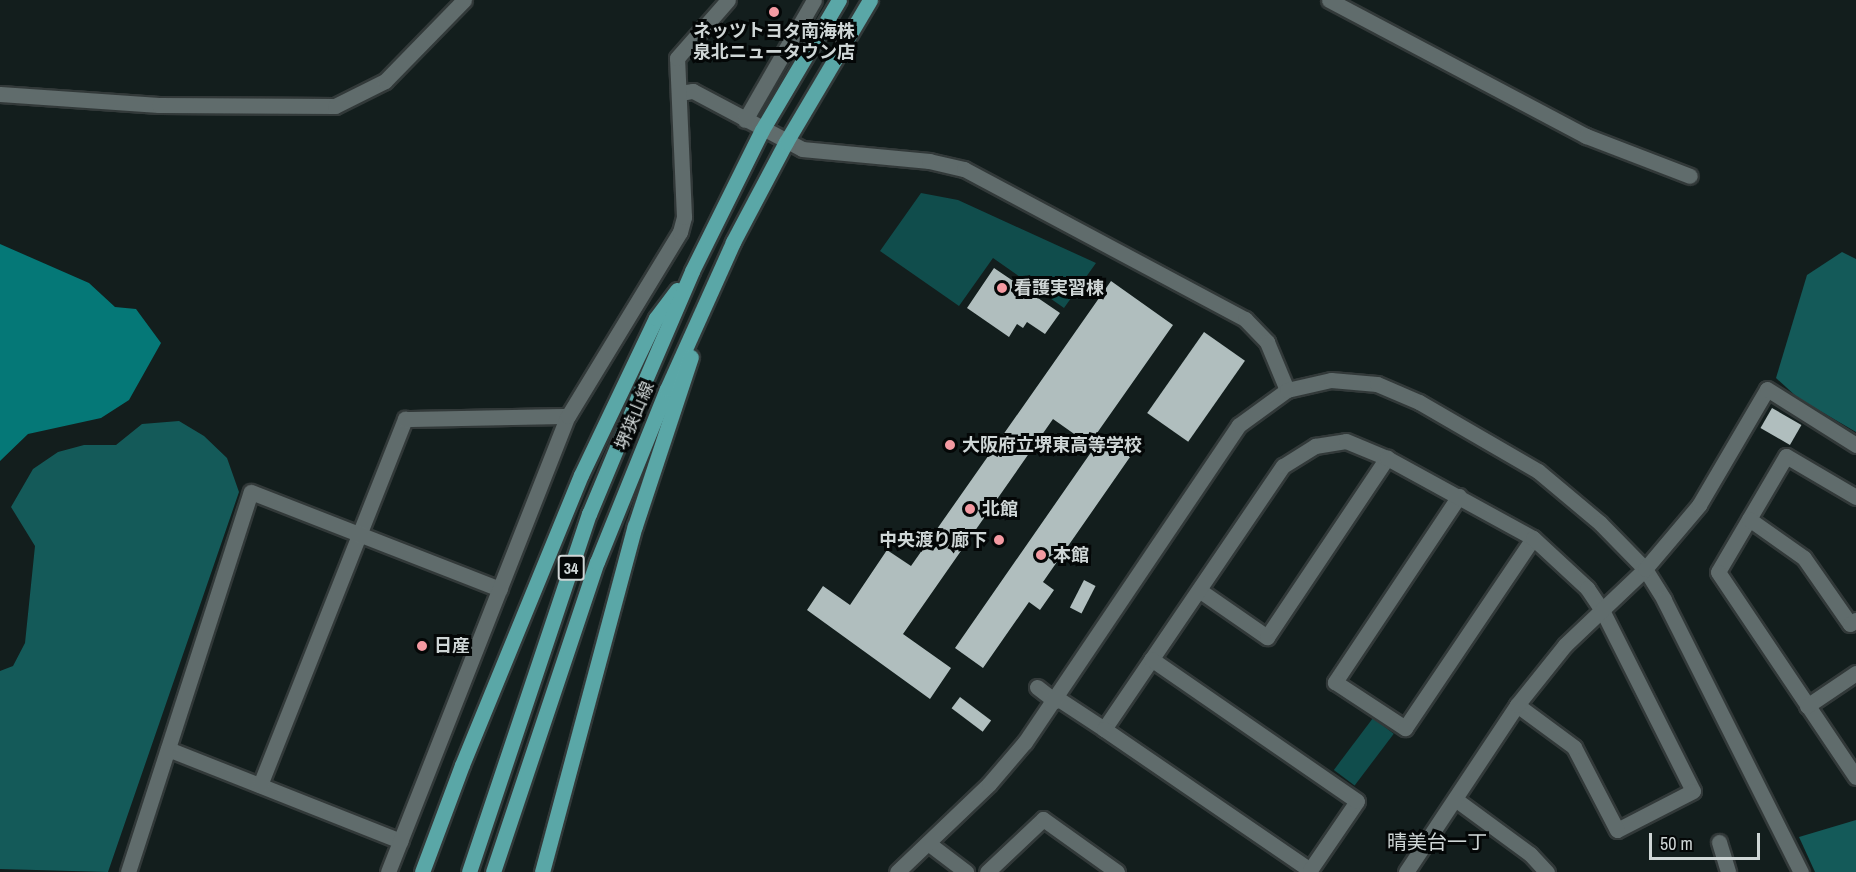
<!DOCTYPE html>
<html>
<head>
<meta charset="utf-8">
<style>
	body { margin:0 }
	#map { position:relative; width:1856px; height:872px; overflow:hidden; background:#131e1d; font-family:"Archivo Narrow","Noto Sans JP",sans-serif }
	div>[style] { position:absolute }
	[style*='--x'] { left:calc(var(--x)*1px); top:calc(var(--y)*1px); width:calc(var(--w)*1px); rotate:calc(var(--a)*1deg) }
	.green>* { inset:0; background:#104d4c; transform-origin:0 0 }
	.forest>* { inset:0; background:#145a59 }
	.water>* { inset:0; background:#057877 }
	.building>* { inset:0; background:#b0bebe; transform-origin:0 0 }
	.roads { filter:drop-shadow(2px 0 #323939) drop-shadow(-2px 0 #323939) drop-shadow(0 2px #323939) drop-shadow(0 -2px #323939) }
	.minor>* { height:15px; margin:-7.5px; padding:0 7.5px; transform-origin:7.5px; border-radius:7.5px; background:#606c6c }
	.major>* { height:15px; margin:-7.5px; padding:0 7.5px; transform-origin:7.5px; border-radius:7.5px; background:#5aa7a7 }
	.dots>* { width:16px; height:16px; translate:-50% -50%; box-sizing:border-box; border:3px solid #040707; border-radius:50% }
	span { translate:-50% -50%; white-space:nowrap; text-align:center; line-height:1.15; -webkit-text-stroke:6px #040707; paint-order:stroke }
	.shield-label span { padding:2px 4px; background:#040707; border:2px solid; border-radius:4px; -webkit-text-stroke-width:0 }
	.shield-label { font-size:16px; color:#cfd6d6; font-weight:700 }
	.poi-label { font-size:18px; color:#cfd6d6; font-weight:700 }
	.left { translate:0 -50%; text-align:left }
	.right { translate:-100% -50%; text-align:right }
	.street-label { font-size:18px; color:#cfd6d6 }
	.neighbourhood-label { font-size:20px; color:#cfd6d6 }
	.scale { position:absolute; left:1649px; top:833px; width:111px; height:27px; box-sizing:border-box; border:3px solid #cfd6d6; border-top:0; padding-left:8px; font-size:18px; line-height:21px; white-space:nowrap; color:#cfd6d6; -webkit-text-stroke:4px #040707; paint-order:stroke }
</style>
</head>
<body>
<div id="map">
	<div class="green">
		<i style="clip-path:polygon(921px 193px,958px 200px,1096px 263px,1064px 308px,993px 258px,959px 306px,880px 251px)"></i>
		<i style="left:1373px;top:718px;width:26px;height:65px;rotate:37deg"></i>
	</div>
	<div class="forest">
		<i style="clip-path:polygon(1842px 252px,1856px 259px,1856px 432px,1798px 398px,1776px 378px,1807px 275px)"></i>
		<i style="clip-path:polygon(179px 421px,204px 436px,227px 458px,239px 492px,108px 872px,0 869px,0 671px,13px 666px,25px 643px,35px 546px,11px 507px,33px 469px,58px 452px,84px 445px,116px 445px,142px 424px)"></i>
		<i style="clip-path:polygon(1856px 820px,1856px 872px,1815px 872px,1799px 837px)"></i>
	</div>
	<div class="water">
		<i style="clip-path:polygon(0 244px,89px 283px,115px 307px,136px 309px,161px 343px,129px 400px,101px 418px,28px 434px,0 461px)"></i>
	</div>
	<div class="building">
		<i style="clip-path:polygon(994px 268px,1060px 313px,1045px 334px,1027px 322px,1023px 328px,1017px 324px,1009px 337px,967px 308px)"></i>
		<i style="clip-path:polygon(1111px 281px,1173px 325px,1097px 433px,1130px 457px,1043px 582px,1054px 590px,1040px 610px,1029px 602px,983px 668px,955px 648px,1094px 448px,1053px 419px,903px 634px,951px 668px,930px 699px,807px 610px,823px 586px,850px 605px,887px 550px,911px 566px)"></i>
		<i style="left:1204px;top:332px;width:50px;height:99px;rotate:35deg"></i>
		<i style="left:1772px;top:408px;width:34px;height:23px;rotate:30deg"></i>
		<i style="left:1084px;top:580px;width:13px;height:31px;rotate:27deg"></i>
		<i style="left:960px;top:697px;width:39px;height:14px;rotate:37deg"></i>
	</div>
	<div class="roads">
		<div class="minor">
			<i style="--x:1329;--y:0;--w:291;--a:27.9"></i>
			<i style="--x:1586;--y:136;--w:111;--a:21"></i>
			<i style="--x:680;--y:93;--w:13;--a:-9"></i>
			<i style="--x:693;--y:91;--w:123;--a:28"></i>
			<i style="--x:802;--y:149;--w:128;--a:5.4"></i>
			<i style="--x:929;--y:161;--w:36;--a:13"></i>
			<i style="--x:964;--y:169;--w:319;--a:28.1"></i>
			<i style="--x:1245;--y:319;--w:32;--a:46"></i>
			<i style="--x:1267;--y:342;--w:52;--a:67.4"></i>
			<i style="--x:0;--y:94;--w:159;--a:4"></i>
			<i style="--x:159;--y:105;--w:176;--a:0.3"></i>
			<i style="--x:335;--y:106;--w:56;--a:-26.6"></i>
			<i style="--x:385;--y:81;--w:113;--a:-45.7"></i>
			<i style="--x:745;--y:120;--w:138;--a:-60.1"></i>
			<i style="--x:1459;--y:496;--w:224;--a:123.7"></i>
			<i style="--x:1335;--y:682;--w:84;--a:33.3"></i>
			<i style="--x:1405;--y:728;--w:229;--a:-56"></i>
			<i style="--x:1856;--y:497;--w:81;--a:-149.6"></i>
			<i style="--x:1786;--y:456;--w:134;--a:120.4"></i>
			<i style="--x:1718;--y:572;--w:247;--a:56.1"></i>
			<i style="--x:1749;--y:519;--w:67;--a:35.3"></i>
			<i style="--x:1804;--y:558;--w:80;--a:55.1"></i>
			<i style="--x:1850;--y:624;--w:7;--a:-34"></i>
			<i style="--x:1199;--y:590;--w:83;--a:34.7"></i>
			<i style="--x:1267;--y:637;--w:216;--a:-56.2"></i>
			<i style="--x:1037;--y:687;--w:23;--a:38"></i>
			<i style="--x:1057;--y:698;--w:56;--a:33.4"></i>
			<i style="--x:1104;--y:729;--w:318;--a:-55.8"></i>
			<i style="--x:1283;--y:466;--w:38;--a:-32"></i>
			<i style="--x:1315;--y:446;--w:31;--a:-9"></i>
			<i style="--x:1346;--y:441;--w:44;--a:22.5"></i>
			<i style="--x:1387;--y:458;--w:166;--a:28.7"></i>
			<i style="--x:1533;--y:538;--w:74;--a:42.8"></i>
			<i style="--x:1587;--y:588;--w:29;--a:56"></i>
			<i style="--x:1603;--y:612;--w:200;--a:63.3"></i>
			<i style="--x:1693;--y:791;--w:85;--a:152.8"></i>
			<i style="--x:1617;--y:830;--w:93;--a:-117.4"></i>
			<i style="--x:1574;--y:747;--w:71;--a:-143.6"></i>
			<i style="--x:1807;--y:706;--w:59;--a:-34"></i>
			<i style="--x:1104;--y:729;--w:250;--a:34.4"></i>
			<i style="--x:1310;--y:870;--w:83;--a:-55.7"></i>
			<i style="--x:1357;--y:801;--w:250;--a:-145.4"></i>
			<i style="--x:168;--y:749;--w:250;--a:21.6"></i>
			<i style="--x:260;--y:785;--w:394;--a:-68.4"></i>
			<i style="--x:405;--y:419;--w:163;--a:-1.1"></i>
			<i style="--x:1455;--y:799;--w:93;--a:36.3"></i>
			<i style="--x:1530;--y:854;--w:25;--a:47"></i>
			<i style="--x:1719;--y:842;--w:31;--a:73"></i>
			<i style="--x:928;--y:843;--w:48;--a:37.3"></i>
			<i style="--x:128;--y:872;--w:399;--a:-72.1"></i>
			<i style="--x:251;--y:492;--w:267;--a:21.3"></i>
			<i style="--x:388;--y:872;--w:490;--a:-68.5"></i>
			<i style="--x:568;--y:416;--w:215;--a:-58.7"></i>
			<i style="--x:680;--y:232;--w:16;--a:-75"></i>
			<i style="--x:684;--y:217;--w:159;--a:-92.5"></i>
			<i style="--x:677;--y:58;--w:77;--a:-48.7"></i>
			<i style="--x:897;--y:872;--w:127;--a:-43.7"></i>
			<i style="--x:989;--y:784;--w:55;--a:-49.4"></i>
			<i style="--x:1025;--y:742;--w:382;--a:-56"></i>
			<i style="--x:1239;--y:425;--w:59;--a:-36.1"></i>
			<i style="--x:1287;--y:390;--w:45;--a:-12.8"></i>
			<i style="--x:1331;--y:380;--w:46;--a:5"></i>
			<i style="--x:1377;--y:384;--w:46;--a:23.2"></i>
			<i style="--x:1419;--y:402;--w:138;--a:30.1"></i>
			<i style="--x:1538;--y:471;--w:81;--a:40"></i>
			<i style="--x:1600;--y:523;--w:64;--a:45.6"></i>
			<i style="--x:1645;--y:569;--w:36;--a:58"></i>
			<i style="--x:1664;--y:600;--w:305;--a:63.3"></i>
			<i style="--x:987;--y:872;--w:77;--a:-43.4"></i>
			<i style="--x:1043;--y:819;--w:91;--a:35.6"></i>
			<i style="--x:1406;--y:872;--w:201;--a:-56.4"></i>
			<i style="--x:1517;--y:705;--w:77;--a:-51.3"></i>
			<i style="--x:1565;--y:645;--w:110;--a:-43.5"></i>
			<i style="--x:1645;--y:569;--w:84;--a:-49.8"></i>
			<i style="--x:1699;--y:505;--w:134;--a:-59.6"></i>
			<i style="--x:1767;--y:389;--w:105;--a:32.2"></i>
		</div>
		<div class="major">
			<i style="--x:422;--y:872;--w:114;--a:-69.5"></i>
			<i style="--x:462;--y:765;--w:313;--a:-67.7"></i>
			<i style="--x:581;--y:475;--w:174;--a:-64.5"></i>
			<i style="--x:656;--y:318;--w:35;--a:-53"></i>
			<i style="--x:469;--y:872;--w:378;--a:-71.5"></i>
			<i style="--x:589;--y:514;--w:132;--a:-67.3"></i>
			<i style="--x:640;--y:392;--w:132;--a:-66.7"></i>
			<i style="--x:692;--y:271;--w:157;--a:-63.6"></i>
			<i style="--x:762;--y:130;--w:151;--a:-59.4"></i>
			<i style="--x:493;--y:872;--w:327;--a:-71.5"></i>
			<i style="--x:597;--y:562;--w:187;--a:-68"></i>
			<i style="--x:667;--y:389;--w:161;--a:-65.8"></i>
			<i style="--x:733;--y:242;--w:113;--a:-62.1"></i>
			<i style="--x:786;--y:142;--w:165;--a:-59.4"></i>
			<i style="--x:542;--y:872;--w:358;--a:-75"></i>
			<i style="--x:635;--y:526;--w:178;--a:-71.7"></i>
		</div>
	</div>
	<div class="dots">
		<i style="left:774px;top:12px;background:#f49aa2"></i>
		<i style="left:1002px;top:288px;background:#f49aa2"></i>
		<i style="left:950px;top:445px;background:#f49aa2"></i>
		<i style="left:970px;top:509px;background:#f49aa2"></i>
		<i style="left:999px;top:540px;background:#f49aa2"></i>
		<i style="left:1041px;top:555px;background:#f49aa2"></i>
		<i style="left:422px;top:646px;background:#f49aa2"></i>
	</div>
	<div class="shield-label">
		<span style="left:571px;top:568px">34</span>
	</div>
	<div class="poi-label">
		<span style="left:774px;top:42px">ネッツトヨタ南海株<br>泉北ニュータウン店</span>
		<span class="left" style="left:1014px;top:288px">看護実習棟</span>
		<span class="left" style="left:962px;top:445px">大阪府立堺東高等学校</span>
		<span class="left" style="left:982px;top:509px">北館</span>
		<span class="right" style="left:987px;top:540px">中央渡り廊下</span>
		<span class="left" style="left:1053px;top:555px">本館</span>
		<span class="left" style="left:434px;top:646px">日産</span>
	</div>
	<div class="street-label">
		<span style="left:635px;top:416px;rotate:-67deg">堺狭山線</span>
	</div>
	<div class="neighbourhood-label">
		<span style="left:1437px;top:841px">晴美台一丁</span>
	</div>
	<div class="scale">50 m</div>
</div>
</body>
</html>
